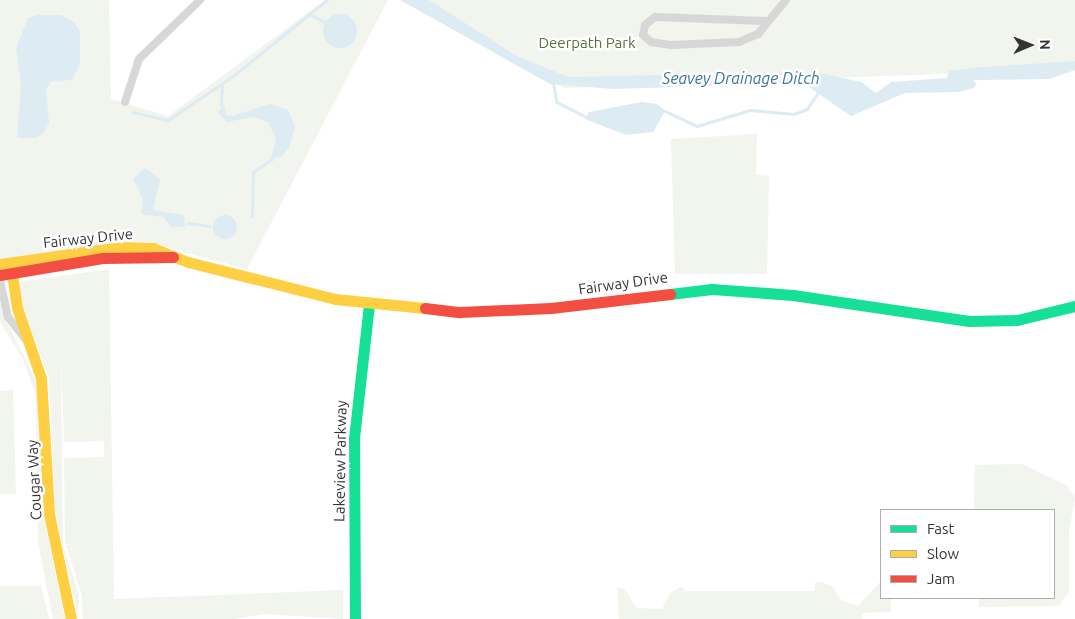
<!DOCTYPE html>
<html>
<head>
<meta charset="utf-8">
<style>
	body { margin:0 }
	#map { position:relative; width:1075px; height:619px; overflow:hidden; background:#fff; font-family:Ubuntu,sans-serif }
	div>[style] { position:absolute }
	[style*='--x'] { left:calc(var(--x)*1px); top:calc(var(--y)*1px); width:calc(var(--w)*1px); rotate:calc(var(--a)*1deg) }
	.green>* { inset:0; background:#f1f5ed }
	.water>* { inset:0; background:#ddebf3 }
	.round { border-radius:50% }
	.stream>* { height:2.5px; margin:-1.25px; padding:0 1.25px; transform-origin:1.25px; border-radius:1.25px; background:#ddebf3 }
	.street>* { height:8px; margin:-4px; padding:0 4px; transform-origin:4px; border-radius:4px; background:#d7d7d7 }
	.fast>* { height:11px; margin:-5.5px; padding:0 5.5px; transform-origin:5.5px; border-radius:5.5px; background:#16e098 }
	.slow>* { height:11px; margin:-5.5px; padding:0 5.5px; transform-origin:5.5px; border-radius:5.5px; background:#ffcf43 }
	.jam>* { height:11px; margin:-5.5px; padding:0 5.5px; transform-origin:5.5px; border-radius:5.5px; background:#f24e42 }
	span { translate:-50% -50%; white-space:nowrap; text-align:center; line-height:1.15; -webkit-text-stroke:5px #fff; paint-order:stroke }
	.park-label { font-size:15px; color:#56703f }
	.street-label { font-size:15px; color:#333 }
	.water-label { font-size:16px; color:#3f7597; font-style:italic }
	.legend { position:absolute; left:880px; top:509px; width:175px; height:90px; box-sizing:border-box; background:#fff; border:1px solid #adadad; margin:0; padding:6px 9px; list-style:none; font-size:15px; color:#333 }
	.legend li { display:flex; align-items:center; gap:10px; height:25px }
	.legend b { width:25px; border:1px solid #adadad }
	.north { position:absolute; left:1005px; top:20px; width:50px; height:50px; -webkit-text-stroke:4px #fff; paint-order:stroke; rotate:89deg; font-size:14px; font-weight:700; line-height:20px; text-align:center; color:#333 }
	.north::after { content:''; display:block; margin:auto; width:18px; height:22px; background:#333; clip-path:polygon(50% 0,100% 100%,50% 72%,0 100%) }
</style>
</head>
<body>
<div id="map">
	<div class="green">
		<i style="clip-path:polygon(0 0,109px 0,111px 99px,168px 116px,325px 0,388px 0,247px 269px,161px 246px,0 262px)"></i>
		<i style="clip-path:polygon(413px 0,1075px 0,1075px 69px,564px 88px)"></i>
		<i style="clip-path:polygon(757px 134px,756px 175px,769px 176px,767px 274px,675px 274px,671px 139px)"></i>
		<i style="clip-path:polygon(109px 269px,114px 599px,343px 590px,343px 619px,265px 614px,233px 619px,83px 619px,82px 596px,66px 545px,74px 544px,65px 544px,64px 458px,104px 457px,104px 427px,104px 441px,64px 442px,61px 355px,63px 545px,79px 595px,78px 619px,55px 511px,49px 377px,21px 306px,18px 288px,20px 282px)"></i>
		<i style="clip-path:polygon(0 297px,6px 320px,37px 383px,45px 524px,65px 619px,53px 619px,38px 542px,36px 396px,22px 357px,0 322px)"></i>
		<i style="clip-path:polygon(13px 390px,16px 494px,0 494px,0 391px)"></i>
		<i style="clip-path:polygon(1022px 464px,1066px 485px,1075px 497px,1069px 532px,1069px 591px,1059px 606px,979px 607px,979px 598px,1054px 598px,1054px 510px,974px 510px,975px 465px)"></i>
		<i style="clip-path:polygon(881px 581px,881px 598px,891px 598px,891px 612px,862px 613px,862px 619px,619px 619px,617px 587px,625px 589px,636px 608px,662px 609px,670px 593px,682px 586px,685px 591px,815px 591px,815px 583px,820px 582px,832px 586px,842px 601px,858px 606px)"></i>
		<i style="clip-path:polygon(0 586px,41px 586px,49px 619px,0 619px)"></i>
	</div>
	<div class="water">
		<i style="clip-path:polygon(400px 0,429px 0,515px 55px,568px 77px,815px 72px,861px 82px,876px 93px,891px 82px,947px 78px,949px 71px,971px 68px,1075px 61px,1075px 70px,1049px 79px,973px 80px,977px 85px,973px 88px,959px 92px,905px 93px,851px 116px,803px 83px,614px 89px,550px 84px)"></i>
		<i class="round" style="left:323px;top:14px;width:34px;height:34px"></i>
		<i style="clip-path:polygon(38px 15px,61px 15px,75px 23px,80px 32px,80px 64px,72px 80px,51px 81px,46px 91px,49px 123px,44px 132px,37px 138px,17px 138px,21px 84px,16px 48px,28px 18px)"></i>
		<i style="clip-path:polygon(642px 102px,657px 104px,665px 111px,653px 132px,626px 135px,585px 119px,589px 112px)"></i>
		<i style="clip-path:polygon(224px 104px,226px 115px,232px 116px,270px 104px,288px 110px,295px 126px,289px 148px,281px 157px,271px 158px,276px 138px,268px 122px,253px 117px,227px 122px,218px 112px)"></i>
		<i style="clip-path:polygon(145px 168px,160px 179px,153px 210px,184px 215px,185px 227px,171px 227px,163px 217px,141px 214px,143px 199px,133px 179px)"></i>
		<i class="round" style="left:213px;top:215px;width:24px;height:24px"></i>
	</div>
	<div class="stream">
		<i style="--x:310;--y:14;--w:18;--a:29"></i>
		<i style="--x:553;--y:81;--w:21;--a:79"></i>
		<i style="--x:557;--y:102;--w:31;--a:27"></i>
		<i style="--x:221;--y:105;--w:21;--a:-87"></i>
		<i style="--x:665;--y:111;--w:35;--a:25"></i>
		<i style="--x:697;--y:126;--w:55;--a:-16.8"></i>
		<i style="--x:750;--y:110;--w:44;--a:5.2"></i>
		<i style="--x:794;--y:114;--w:14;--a:-21"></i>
		<i style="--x:807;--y:109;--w:18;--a:-56"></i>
		<i style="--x:133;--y:112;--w:36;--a:13"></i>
		<i style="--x:168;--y:120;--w:78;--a:-34.1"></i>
		<i style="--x:233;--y:76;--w:121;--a:-39"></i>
		<i style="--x:252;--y:216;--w:44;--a:-88.7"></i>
		<i style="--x:253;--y:172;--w:23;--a:-34"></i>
		<i style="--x:188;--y:223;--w:22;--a:8"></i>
	</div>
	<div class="street">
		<i style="--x:767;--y:21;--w:112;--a:-178"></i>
		<i style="--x:655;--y:17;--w:13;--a:141"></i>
		<i style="--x:645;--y:25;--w:10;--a:101"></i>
		<i style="--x:643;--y:35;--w:11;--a:41"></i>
		<i style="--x:651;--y:42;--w:20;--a:9"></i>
		<i style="--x:671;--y:45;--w:68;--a:-2.5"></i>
		<i style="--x:739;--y:42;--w:21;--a:-23"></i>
		<i style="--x:758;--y:34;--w:44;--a:-50.5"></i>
		<i style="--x:125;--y:102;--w:45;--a:-72"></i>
		<i style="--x:139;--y:59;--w:85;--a:-44"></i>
		<i style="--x:0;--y:280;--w:38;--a:78"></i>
		<i style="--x:8;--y:317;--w:29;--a:52"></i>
	</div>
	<div class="fast">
		<i style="--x:670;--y:294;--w:42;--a:-6.8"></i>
		<i style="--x:712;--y:289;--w:81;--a:4.2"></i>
		<i style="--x:793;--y:295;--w:178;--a:8.4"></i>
		<i style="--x:969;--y:321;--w:48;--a:-1.2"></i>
		<i style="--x:1017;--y:320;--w:60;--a:-13.6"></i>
		<i style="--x:355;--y:619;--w:181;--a:-90.3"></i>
		<i style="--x:354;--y:438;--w:134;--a:-83.6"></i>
	</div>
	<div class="slow">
		<i style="--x:0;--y:264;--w:120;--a:-8.1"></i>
		<i style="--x:119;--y:247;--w:34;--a:2"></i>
		<i style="--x:153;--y:248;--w:38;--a:22"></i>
		<i style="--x:188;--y:262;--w:152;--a:14.1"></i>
		<i style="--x:335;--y:299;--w:90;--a:5.7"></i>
		<i style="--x:12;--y:273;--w:35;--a:82"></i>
		<i style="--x:17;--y:308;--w:74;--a:71.1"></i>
		<i style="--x:41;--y:378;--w:136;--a:86.6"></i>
		<i style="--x:49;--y:514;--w:107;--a:78.2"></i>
	</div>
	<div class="jam">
		<i style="--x:0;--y:275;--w:104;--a:-9.4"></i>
		<i style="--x:103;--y:258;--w:70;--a:-0.8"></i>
		<i style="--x:425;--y:308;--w:35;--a:7"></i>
		<i style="--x:460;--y:312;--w:91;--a:-2.5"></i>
		<i style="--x:551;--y:308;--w:120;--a:-6.7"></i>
	</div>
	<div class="park-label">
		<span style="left:587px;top:43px">Deerpath Park</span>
	</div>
	<div class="street-label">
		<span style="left:88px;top:238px;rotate:-6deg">Fairway Drive</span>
		<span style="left:623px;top:283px;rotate:-8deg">Fairway Drive</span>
		<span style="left:340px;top:461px;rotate:-89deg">Lakeview Parkway</span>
		<span style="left:34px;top:480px;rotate:-93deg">Cougar Way</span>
	</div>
	<div class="water-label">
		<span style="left:741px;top:78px">Seavey Drainage Ditch</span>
	</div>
	<ul class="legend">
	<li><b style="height:6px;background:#16e098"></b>Fast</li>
	<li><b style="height:6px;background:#ffcf43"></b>Slow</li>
	<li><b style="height:6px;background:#f24e42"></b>Jam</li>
	</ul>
	<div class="north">N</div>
</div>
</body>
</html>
